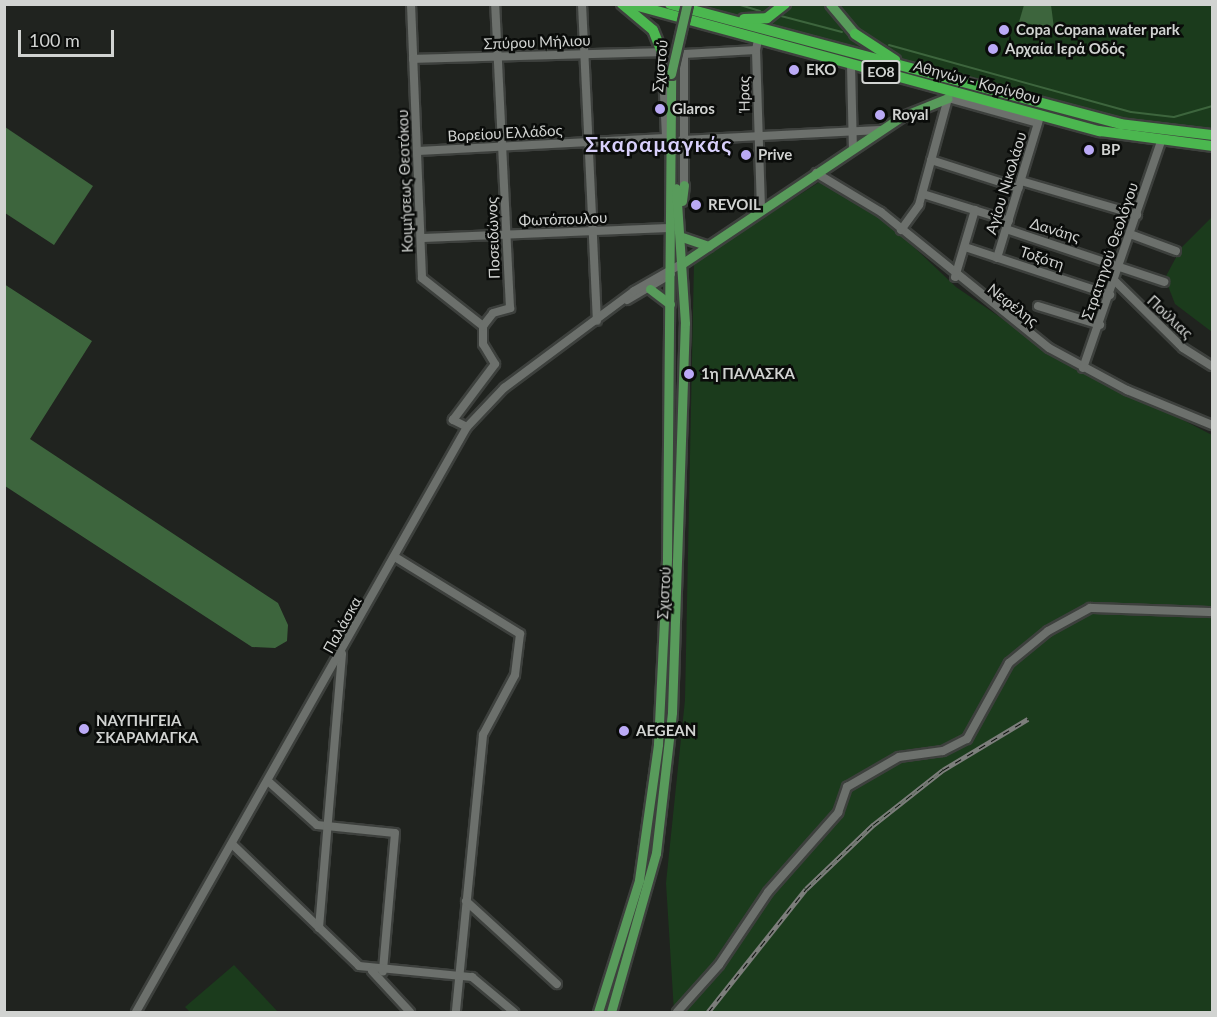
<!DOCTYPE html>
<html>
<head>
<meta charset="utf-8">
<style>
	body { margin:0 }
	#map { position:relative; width:1217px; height:1017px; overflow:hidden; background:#20231f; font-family:Lato,sans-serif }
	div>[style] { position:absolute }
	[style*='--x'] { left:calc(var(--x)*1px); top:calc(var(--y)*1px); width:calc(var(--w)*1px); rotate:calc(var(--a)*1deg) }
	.green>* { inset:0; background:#1b3b1c }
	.water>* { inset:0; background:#3d653d }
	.stream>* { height:2px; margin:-1px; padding:0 1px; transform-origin:1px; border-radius:1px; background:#3d653d }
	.roads { filter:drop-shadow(2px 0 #3d403d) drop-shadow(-2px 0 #3d403d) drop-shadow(0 2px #3d403d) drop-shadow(0 -2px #3d403d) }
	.minor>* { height:8px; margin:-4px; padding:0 4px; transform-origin:4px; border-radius:4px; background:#6c706c }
	.major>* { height:9px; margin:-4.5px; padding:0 4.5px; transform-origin:4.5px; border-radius:4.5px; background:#589b5b }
	.highway>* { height:10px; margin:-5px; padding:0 5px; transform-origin:5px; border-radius:5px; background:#4bb74f }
	.rail>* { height:4.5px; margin-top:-2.25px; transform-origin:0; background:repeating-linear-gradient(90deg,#0a0c0a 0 7px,#7c7e7b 0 14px); box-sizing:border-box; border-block:2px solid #7c7e7b }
	.bridges { filter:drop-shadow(2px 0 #3d403d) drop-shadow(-2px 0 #3d403d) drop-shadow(0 2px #3d403d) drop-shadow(0 -2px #3d403d) }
	.major-bridge>* { height:9px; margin:-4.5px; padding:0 4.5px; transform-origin:4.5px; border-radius:4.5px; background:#589b5b }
	.dots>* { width:16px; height:16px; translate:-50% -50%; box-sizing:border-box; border:3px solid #0a0c0a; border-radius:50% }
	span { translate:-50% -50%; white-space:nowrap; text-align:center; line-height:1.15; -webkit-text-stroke:5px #0a0c0a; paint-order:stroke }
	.shield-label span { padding:2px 4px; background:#0a0c0a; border:2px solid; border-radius:4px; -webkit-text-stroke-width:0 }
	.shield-label { font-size:14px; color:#d1d3d1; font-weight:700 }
	.poi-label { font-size:15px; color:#d1d3d1; font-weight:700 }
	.left { translate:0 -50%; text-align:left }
	.street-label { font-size:15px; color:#d1d3d1 }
	.district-label { font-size:21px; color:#d8d0fb; font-weight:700; letter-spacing:1.5px }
	.frame { position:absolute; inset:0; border:6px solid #d1d3d1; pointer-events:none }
	.scale { position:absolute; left:18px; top:30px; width:96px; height:27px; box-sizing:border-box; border:3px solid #d1d3d1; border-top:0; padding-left:8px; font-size:18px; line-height:21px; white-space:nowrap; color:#d1d3d1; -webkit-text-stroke:4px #0a0c0a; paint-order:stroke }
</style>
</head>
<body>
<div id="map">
	<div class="green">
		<i style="clip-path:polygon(702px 5px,1212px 5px,1212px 128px,1173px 129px,989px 106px)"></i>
		<i style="clip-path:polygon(821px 181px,878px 213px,956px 287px,1048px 350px,1212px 435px,1212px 1012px,674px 1012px,666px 883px,685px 700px,694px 262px)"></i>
		<i style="clip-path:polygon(1212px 217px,1212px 332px,1175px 304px,1165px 278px,1181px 248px)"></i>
		<i style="clip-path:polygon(234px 965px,278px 1012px,190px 1012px,185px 1007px)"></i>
	</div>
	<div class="water">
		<i style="clip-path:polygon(1024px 5px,1051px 5px,1054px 28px,1019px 22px)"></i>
		<i style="clip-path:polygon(5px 127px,93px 186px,54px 245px,5px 213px)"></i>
		<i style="clip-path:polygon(4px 284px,92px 341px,30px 439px,278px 603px,288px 625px,287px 641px,275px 648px,252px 647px,5px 486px)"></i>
	</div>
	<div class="stream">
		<i style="--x:737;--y:4;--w:24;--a:17"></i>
		<i style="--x:781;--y:16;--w:63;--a:14.7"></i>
		<i style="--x:889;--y:45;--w:251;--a:15.5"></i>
		<i style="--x:1131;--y:112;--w:43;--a:6.6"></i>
		<i style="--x:1174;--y:117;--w:40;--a:-16"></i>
	</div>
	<div class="roads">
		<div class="minor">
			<i style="--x:411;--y:4;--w:274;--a:87.7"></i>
			<i style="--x:422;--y:278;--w:78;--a:38.2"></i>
			<i style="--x:582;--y:4;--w:317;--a:87.3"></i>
			<i style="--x:756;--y:50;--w:160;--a:88.2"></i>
			<i style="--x:413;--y:59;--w:249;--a:-1.6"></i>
			<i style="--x:662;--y:52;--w:86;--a:87.3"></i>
			<i style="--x:666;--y:138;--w:249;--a:177"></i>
			<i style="--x:851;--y:64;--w:85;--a:88.7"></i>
			<i style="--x:682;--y:140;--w:199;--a:-2.9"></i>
			<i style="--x:931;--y:160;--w:92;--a:17.7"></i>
			<i style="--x:816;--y:173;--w:76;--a:31"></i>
			<i style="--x:881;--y:212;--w:216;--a:39"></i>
			<i style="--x:1049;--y:348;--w:89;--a:28.3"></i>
			<i style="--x:1127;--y:390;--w:92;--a:22.4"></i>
			<i style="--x:1021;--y:181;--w:121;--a:16.3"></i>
			<i style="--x:684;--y:185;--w:131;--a:-90"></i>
			<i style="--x:684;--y:54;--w:72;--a:-3.2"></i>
			<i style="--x:756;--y:50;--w:10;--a:-79"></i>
			<i style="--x:923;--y:194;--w:90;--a:17.4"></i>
			<i style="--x:1006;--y:229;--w:167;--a:18.5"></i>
			<i style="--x:901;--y:230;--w:31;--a:-54"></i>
			<i style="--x:919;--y:205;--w:111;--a:-74.8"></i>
			<i style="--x:948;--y:98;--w:93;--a:15.5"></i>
			<i style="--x:1130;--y:234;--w:49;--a:20.3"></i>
			<i style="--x:421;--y:238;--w:250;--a:-2.3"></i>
			<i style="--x:965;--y:247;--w:153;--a:18.3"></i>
			<i style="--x:997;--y:258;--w:144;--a:-73.1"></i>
			<i style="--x:955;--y:277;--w:70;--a:-73.4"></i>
			<i style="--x:1115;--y:281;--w:95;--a:44.6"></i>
			<i style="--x:1183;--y:348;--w:34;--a:32"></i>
			<i style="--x:627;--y:300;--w:51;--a:-30.6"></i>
			<i style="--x:1038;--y:306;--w:65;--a:17"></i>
			<i style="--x:1083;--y:368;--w:239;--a:-71"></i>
			<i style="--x:467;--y:427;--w:16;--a:-153"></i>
			<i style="--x:453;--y:420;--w:70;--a:-53.1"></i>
			<i style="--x:495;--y:364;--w:23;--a:-121"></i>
			<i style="--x:483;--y:344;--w:18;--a:-90"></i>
			<i style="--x:483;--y:326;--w:16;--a:-52"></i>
			<i style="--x:493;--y:313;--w:18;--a:-16"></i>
			<i style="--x:510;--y:308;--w:304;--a:-92.8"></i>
			<i style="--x:395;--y:557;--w:147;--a:31.6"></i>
			<i style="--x:520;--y:634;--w:41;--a:97"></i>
			<i style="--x:515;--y:675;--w:68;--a:118.1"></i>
			<i style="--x:483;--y:735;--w:278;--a:95.6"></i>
			<i style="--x:269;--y:782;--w:64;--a:41.9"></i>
			<i style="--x:317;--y:825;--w:78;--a:5.9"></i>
			<i style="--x:395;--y:833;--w:139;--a:95"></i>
			<i style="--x:232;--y:844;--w:176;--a:43.8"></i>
			<i style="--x:359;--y:966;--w:114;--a:5.6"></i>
			<i style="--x:472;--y:977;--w:55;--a:39.8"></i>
			<i style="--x:466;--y:901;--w:123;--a:42.4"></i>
			<i style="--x:319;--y:928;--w:275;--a:-85.2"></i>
			<i style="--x:372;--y:971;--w:56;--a:47.2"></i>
			<i style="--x:136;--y:1012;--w:672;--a:-60.5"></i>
			<i style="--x:467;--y:427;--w:54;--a:-46.5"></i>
			<i style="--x:504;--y:388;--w:162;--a:-36.7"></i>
			<i style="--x:634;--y:291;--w:56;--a:-29.7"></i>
			<i style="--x:677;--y:1012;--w:63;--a:-48.2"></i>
			<i style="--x:719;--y:965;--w:88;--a:-56.1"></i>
			<i style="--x:768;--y:892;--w:106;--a:-48.5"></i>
			<i style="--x:838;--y:813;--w:28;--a:-71"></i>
			<i style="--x:847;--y:787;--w:60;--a:-30"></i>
			<i style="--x:899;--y:757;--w:44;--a:-7.8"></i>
			<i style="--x:943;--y:751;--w:27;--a:-27"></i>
			<i style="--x:967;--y:739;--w:87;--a:-61.1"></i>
			<i style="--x:1009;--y:663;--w:50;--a:-39.4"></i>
			<i style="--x:1048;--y:631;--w:48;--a:-28.7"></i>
			<i style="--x:1090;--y:608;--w:122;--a:1.9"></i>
		</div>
		<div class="major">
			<i style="--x:830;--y:4;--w:39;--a:50"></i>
			<i style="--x:682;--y:201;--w:16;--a:-83"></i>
			<i style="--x:682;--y:237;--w:28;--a:19"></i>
			<i style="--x:683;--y:263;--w:265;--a:-33.8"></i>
			<i style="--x:903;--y:116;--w:48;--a:-21.8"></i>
			<i style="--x:650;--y:289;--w:25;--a:37"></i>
			<i style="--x:598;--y:1012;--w:138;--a:-72.7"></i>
			<i style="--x:639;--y:880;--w:137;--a:-82"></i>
			<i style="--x:658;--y:744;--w:186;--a:-87.2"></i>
			<i style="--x:667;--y:558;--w:484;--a:-89.5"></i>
			<i style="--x:611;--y:1012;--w:165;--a:-74.2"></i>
			<i style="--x:656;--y:853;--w:142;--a:-83.5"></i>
			<i style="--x:672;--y:712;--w:389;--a:-88.1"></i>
			<i style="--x:685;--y:323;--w:135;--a:-93.8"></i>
		</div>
		<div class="highway">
			<i style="--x:622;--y:4;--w:40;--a:40"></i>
			<i style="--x:653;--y:30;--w:24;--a:68"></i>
			<i style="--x:631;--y:4;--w:486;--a:15.2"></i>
			<i style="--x:1100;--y:131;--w:113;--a:7.6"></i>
			<i style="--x:670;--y:4;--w:466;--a:14.9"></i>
			<i style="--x:1120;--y:124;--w:93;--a:6.8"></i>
			<i style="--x:744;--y:19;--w:23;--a:-2"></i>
			<i style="--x:767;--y:18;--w:23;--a:-38"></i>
			<i style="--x:855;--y:34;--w:48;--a:33"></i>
		</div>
	</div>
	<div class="rail">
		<i style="--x:708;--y:1012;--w:157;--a:-51.5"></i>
		<i style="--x:806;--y:889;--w:93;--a:-43.7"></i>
		<i style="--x:873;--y:825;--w:89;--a:-38.2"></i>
		<i style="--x:943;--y:770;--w:99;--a:-31"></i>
	</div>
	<div class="bridges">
		<div class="major-bridge">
			<i style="--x:671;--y:74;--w:72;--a:-77.1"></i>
		</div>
	</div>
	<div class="dots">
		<i style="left:1004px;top:30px;background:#bbaaf6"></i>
		<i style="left:993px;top:49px;background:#bbaaf6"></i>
		<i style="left:794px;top:70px;background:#bbaaf6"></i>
		<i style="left:660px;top:109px;background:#bbaaf6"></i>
		<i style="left:880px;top:115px;background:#bbaaf6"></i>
		<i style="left:1089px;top:150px;background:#bbaaf6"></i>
		<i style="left:746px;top:155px;background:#bbaaf6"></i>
		<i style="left:696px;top:205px;background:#bbaaf6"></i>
		<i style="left:689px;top:374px;background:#bbaaf6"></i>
		<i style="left:84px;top:729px;background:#bbaaf6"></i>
		<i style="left:624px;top:731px;background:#bbaaf6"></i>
	</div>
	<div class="shield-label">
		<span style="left:881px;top:72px">ΕΟ8</span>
	</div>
	<div class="poi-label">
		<span class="left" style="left:1016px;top:30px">Copa Copana water park</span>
		<span class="left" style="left:1005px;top:49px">Αρχαία Ιερά Οδός</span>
		<span class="left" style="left:806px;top:70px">EKO</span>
		<span class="left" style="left:672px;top:109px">Glaros</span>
		<span class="left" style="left:892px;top:115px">Royal</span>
		<span class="left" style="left:1101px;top:150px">BP</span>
		<span class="left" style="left:758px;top:155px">Prive</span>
		<span class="left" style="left:708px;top:205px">REVOIL</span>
		<span class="left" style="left:701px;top:374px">1η ΠΑΛΑΣΚΑ</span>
		<span class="left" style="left:96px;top:729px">ΝΑΥΠΗΓΕΙΑ<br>ΣΚΑΡΑΜΑΓΚΑ</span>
		<span class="left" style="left:636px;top:731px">AEGEAN</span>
	</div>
	<div class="street-label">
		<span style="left:537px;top:42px;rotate:-2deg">Σπύρου Μήλιου</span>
		<span style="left:660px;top:66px;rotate:-85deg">Σχιστού</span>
		<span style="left:977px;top:82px;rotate:15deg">Αθηνών - Κορίνθου</span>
		<span style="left:744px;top:94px;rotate:-91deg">Ήρας</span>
		<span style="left:505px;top:133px;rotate:-3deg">Βορείου Ελλάδος</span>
		<span style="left:405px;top:181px;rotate:-92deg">Κοιμήσεως Θεοτόκου</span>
		<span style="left:1006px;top:183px;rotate:-73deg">Αγίου Νικολάου</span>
		<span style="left:563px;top:219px;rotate:-2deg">Φωτόπουλου</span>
		<span style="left:1055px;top:230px;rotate:17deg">Δανάης</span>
		<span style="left:493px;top:238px;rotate:-92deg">Ποσειδώνος</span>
		<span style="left:1110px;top:251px;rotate:-71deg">Στρατηγού Θεολόγου</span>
		<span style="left:1042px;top:258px;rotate:18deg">Τοξότη</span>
		<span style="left:1013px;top:305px;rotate:38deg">Νεφέλης</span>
		<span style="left:1170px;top:317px;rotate:43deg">Πούλιας</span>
		<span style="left:664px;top:593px;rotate:-87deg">Σχιστού</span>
		<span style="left:342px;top:625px;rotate:-61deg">Παλάσκα</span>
	</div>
	<div class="district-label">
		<span style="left:659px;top:144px">Σκαραμαγκάς</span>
	</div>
	<div class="frame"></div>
	<div class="scale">100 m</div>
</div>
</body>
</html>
